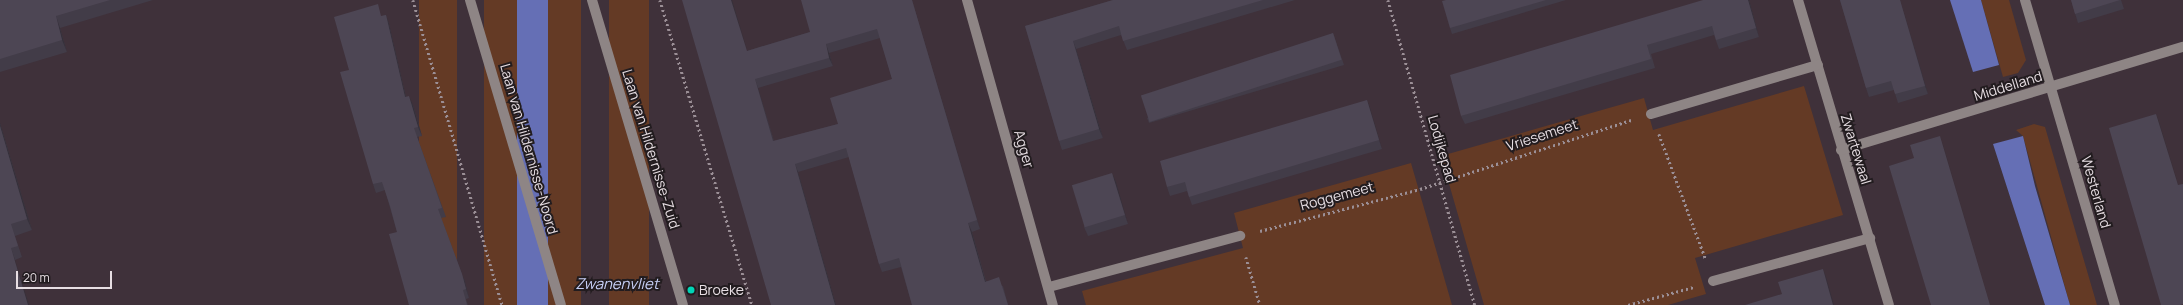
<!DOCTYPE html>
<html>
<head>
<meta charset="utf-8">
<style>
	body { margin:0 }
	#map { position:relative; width:2183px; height:305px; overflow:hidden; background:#3f313a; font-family:Manrope,sans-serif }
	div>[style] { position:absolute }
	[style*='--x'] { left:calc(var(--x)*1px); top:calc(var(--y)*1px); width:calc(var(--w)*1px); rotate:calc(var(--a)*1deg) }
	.green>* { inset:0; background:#643a25; transform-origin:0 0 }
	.water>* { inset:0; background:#656fb5; transform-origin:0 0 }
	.path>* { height:2.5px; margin-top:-1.25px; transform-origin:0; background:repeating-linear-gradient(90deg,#9b8f96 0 2px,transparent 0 5px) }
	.minor>* { height:10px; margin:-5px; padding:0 5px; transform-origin:5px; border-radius:5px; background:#8e8585 }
	.wall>* { inset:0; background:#423c48 }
	.shaded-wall>* { inset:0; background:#36313b }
	.building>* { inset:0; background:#4d4654; transform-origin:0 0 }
	.dots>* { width:11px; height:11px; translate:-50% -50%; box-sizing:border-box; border:2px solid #221c1f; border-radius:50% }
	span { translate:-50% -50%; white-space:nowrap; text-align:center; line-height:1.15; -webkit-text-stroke:4px #221c1f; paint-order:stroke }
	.street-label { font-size:14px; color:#e7dee3 }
	.poi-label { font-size:14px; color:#e7dee3 }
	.left { translate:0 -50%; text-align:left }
	.water-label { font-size:15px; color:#c7cff6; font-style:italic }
	.scale { position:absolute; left:16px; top:271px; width:96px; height:18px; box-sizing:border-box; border:2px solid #e7dee3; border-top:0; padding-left:5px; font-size:12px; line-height:14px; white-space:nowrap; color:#e7dee3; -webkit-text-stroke:3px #221c1f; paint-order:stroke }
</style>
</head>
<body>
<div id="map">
	<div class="green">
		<i style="left:419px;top:0;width:38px;height:318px"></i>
		<i style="left:484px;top:0;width:33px;height:318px"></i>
		<i style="left:548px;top:0;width:33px;height:318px"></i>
		<i style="left:609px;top:0;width:40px;height:318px"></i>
		<i style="clip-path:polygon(1981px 0,2009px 0,2026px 60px,2018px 73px,2003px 77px)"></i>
		<i style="clip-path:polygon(1804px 86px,1843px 215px,1695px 258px,1706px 294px,1668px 305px,1484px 305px,1441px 156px,1644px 98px,1653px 130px)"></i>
		<i style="clip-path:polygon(2034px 124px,2045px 127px,2097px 305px,2070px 305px,2023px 136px,2016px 130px)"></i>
		<i style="clip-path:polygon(1411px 163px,1452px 305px,1086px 305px,1082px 291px,1243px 248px,1234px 213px)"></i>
	</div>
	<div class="water">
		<i style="left:517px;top:0;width:31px;height:318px"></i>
		<i style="clip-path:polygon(1950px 0,1981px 0,1999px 65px,1973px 72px)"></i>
		<i style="clip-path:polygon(2023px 136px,2035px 186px,2070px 305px,2045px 305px,1993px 144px)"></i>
	</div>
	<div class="path">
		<i style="--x:413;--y:0;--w:318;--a:73.7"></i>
		<i style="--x:660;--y:0;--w:319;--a:73.2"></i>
		<i style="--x:1388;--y:0;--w:317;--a:74.1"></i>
		<i style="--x:1659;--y:134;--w:134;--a:69.5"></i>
		<i style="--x:1260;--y:231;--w:165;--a:-14.7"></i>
		<i style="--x:1420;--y:189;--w:222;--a:-18.1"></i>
		<i style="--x:1246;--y:257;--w:50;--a:73.7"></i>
		<i style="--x:1628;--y:305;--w:68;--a:-15.3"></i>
	</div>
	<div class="minor">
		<i style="--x:470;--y:0;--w:318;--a:73.4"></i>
		<i style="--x:592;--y:0;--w:318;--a:73.4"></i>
		<i style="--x:967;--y:0;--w:317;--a:74.3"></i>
		<i style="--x:1798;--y:0;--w:318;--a:73.4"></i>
		<i style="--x:2025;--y:0;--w:318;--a:73.6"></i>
		<i style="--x:1651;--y:114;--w:174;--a:-16.4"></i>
		<i style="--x:1841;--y:150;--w:357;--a:-16.8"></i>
		<i style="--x:1713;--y:281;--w:163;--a:-15.3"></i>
		<i style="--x:1049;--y:287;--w:198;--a:-15"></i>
	</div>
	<div class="wall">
		<i style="clip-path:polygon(0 0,153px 0,60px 28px,67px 52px,0 72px)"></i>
		<i style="clip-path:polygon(evenodd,912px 0,980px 229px,972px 232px,986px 281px,1003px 286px,1008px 305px,912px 305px,901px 267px,882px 272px,879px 264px,849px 157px,798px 172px,836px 305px,771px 305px,747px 51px,810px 32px,912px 0,880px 38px,892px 79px,838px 124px,774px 141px,758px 88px,833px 66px,829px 53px,880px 38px)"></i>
		<i style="clip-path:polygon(1113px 0,1295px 0,1127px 50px,1121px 35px,1076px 49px,1103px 138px,1062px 150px,1059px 141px,1025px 26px)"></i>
		<i style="clip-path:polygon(1446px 0,1566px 0,1452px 34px,1450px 28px)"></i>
		<i style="clip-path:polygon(1749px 0,1759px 37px,1719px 49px,1714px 35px,1651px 54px,1655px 68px,1465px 124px,1461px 116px)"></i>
		<i style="clip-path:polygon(1840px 0,1900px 0,1928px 94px,1898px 103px,1894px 90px,1869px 97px,1866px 88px)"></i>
		<i style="clip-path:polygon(2071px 0,2121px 0,2124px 9px,2078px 23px)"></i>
		<i style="clip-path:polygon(386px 15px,389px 24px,406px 97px,413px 105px,422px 136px,417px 137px,446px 217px,441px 218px,465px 282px,469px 298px,466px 299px,468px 305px,409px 305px,397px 232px,385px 190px,376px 193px,373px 184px,382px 16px)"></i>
		<i style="clip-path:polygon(1333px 33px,1344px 65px,1149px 123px,1147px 118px)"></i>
		<i style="clip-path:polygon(1367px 100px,1382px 149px,1192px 205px,1187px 191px,1170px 196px,1167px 187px)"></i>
		<i style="clip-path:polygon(0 123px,32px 230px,15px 236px,22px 257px,15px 260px,0 305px)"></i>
		<i style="clip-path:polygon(1112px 173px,1128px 224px,1088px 236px,1084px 227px)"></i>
	</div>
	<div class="shaded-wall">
		<i style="clip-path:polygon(731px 0,732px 0,750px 60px,747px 51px)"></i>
		<i style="clip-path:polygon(912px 0,980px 229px,977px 220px)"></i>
		<i style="clip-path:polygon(1748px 0,1749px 0,1759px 37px,1756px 28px)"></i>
		<i style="clip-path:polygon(1900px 0,1928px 94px,1925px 86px)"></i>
		<i style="clip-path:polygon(386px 15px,389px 24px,408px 106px,405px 97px)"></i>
		<i style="clip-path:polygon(56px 16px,60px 28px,67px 52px,62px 40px)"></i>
		<i style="clip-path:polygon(1073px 41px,1076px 49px,1103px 138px,1099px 129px)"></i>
		<i style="clip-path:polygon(826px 44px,829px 53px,833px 66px,829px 58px)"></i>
		<i style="clip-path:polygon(755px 79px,758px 88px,776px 150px,773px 141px)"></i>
		<i style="clip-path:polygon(409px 96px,413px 105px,422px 136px,418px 127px)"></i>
		<i style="clip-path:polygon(1367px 100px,1370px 108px,1382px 149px,1379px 140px)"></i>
		<i style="clip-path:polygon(2156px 114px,2159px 122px,2181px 194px,2178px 185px)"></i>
		<i style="clip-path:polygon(0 123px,32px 230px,27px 219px,0 126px)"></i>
		<i style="clip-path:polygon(1940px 136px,1943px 145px,1990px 305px)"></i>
		<i style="clip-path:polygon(795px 164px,798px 172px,836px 305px,835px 305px)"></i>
		<i style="clip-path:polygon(1112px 173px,1116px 182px,1128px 224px,1125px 215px)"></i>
		<i style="clip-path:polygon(968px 223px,972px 232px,988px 290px,985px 282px)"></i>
		<i style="clip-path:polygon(11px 248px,15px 260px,29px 305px,28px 305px)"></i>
		<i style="clip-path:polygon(1823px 269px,1826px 277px,1834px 305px,1833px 305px)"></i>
		<i style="clip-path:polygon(462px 274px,465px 282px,469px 298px,466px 289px)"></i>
	</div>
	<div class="building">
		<i style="clip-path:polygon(0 0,110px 0,56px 16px,62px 40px,0 59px)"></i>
		<i style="clip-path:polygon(evenodd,682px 0,731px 0,747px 51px,810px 32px,801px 0,912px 0,977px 220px,968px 223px,985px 282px,999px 277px,1008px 305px,912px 305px,899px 258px,879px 264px,846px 148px,795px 164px,835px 305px,771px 305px,682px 0,877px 29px,892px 79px,830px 98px,838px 124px,773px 141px,755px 79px,829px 58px,826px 44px,877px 29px)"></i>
		<i style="clip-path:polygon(1113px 0,1263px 0,1123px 41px,1119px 26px,1073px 41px,1099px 129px,1059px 141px,1025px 26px)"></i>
		<i style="clip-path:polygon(1446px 0,1546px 0,1450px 28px,1442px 1px)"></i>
		<i style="clip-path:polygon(1703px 0,1748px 0,1756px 28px,1716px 40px,1712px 26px,1647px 45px,1651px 59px,1461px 116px,1450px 75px)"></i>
		<i style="clip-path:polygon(1840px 0,1900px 0,1925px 86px,1895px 94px,1891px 81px,1866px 88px)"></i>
		<i style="clip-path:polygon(2071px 0,2120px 0,2075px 14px)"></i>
		<i style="clip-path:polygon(378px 4px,381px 16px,386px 15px,405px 97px,409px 96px,418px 127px,414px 128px,442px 208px,438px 209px,462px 274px,466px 289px,463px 290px,467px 305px,409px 305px,389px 234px,397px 232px,390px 206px,382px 182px,373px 184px,340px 72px,349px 70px,334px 17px)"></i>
		<i style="left:1333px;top:33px;width:28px;height:202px;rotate:72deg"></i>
		<i style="clip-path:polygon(1367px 100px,1379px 140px,1189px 197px,1185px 182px,1167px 187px,1160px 161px)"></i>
		<i style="clip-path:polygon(2156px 114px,2178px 185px,2183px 184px,2183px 304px,2180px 305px,2161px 305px,2109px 128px)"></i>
		<i style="clip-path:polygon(0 126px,27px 219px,11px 224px,18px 246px,11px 248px,28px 305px,0 305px)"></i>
		<i style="clip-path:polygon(1940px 136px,1990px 305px,1931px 305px,1889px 166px,1914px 158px,1910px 145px)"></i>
		<i style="left:1112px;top:173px;width:44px;height:42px;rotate:73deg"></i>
		<i style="clip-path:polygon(1823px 269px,1833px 305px,1745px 305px,1782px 294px,1778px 282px)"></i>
	</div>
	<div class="dots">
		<i style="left:691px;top:290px;background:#00d5b7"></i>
	</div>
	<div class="street-label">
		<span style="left:2008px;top:86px;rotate:-17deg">Middelland</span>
		<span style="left:1542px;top:135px;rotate:-18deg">Vriesemeet</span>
		<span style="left:529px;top:149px;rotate:74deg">Laan van Hildernisse-Noord</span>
		<span style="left:651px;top:149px;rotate:73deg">Laan van Hildernisse-Zuid</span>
		<span style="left:1024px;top:149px;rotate:74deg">Agger</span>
		<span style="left:1442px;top:149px;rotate:74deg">Lodijkepad</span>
		<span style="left:1856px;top:149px;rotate:73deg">Zwartewaal</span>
		<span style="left:2096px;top:192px;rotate:74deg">Westerland</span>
		<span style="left:1337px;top:196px;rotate:-15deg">Roggemeet</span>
	</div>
	<div class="poi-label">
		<span class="left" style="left:699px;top:290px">Broeke</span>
	</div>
	<div class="water-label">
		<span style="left:617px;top:284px">Zwanenvliet</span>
	</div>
	<div class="scale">20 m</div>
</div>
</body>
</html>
